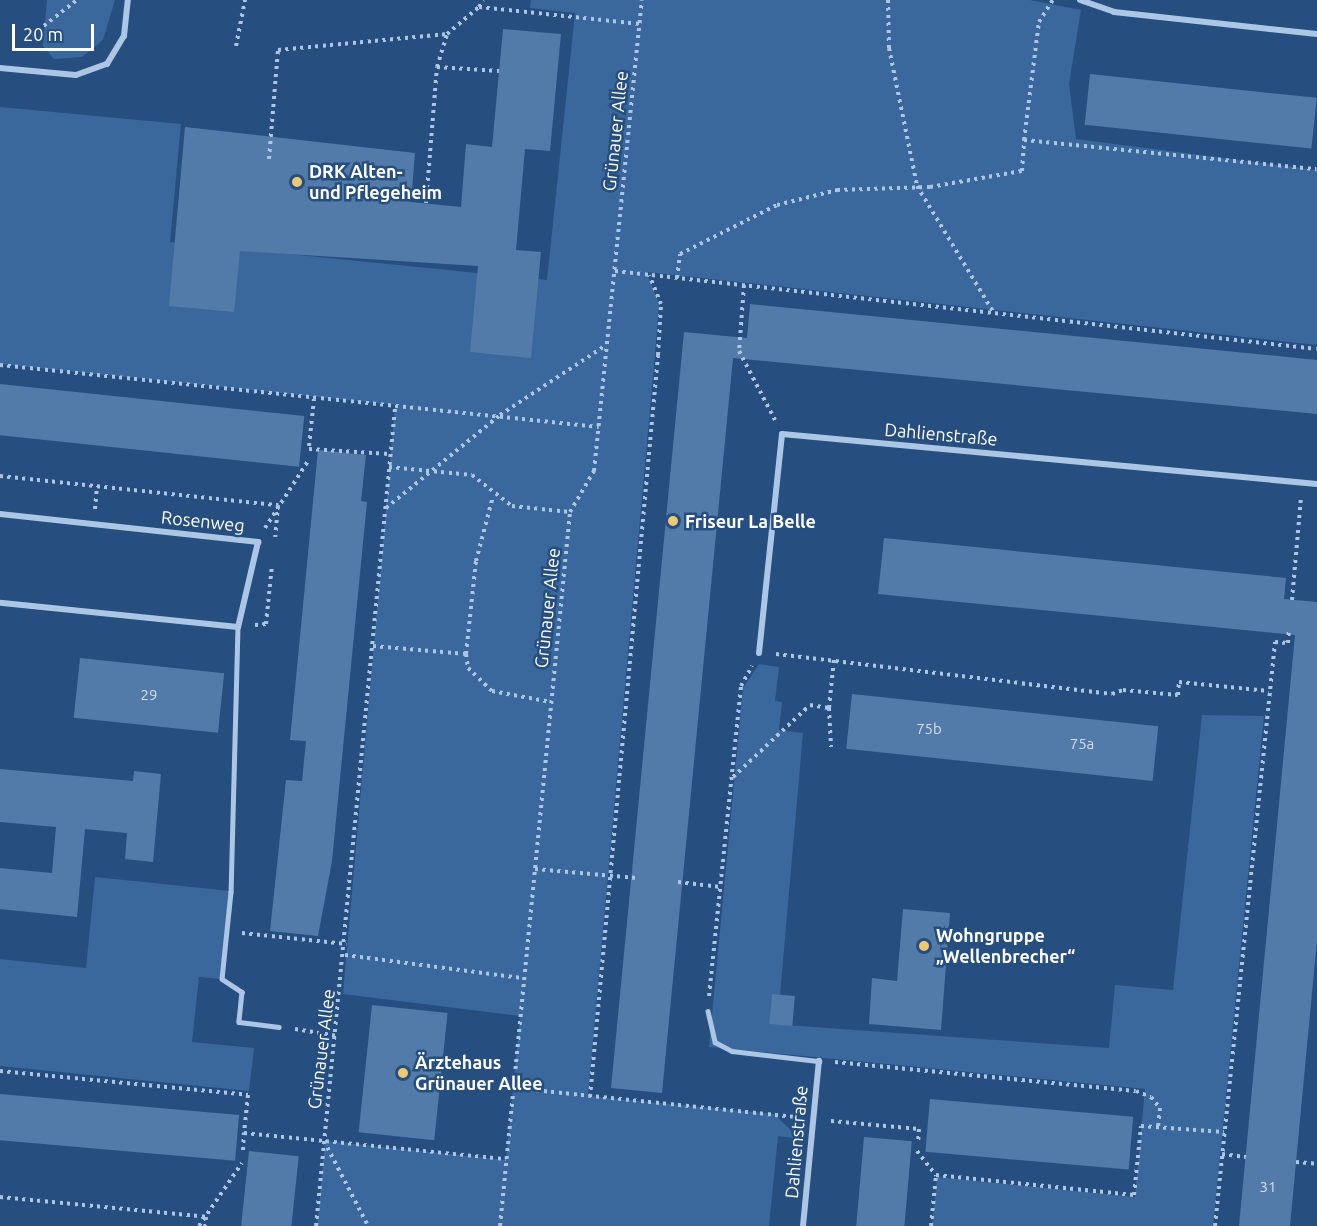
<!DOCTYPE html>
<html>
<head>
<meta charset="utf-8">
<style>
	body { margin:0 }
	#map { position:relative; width:1317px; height:1226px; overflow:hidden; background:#264e7f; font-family:Ubuntu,sans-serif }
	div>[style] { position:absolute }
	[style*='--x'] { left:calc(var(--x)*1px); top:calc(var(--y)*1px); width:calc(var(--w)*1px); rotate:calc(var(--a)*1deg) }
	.green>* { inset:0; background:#3a689c }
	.building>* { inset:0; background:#527baa; transform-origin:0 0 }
	.path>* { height:4px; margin-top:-2px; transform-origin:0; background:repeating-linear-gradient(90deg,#acc7e6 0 3px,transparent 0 7.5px) }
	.service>* { height:4.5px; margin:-2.25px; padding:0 2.25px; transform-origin:2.25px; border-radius:2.25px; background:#acc7e6 }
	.minor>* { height:6px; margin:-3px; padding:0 3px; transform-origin:3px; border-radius:3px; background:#acc7e6 }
	.dots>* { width:16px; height:16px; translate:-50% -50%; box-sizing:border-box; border:3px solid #264e7f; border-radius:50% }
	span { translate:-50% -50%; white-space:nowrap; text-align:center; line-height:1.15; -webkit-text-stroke:5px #264e7f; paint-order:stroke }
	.number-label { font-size:15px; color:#d4deea }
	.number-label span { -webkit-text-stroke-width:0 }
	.street-label { font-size:18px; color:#fff }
	.poi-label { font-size:18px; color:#fff; font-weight:700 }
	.left { translate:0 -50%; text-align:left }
	.scale { position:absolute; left:12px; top:24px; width:82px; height:27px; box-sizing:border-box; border:3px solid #fff; border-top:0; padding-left:8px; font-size:18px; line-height:21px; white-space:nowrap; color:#fff; -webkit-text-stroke:4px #264e7f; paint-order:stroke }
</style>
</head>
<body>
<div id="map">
	<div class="green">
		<i style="clip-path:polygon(47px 0,115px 0,103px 40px,82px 57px,54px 59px,43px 46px)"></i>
		<i style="clip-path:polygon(531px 0,1030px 0,1081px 10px,1069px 84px,1076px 139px,1317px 170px,1317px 345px,646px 272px,659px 303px,655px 354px,588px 1096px,774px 1114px,800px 1139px,778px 1136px,769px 1226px,317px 1226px,325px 1141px,506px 1160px,520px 1016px,343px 994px,395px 405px,0 364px,0 107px,181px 124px,170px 242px,547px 280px,575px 13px,530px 8px)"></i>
		<i style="clip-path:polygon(759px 664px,779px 667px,775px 701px,782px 702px,779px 730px,803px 733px,780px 995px,771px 1024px,1109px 1048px,1115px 985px,1173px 990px,1202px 715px,1264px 716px,1213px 1226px,932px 1226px,937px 1177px,1135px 1197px,1145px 1089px,709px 1047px,743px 688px)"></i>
		<i style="clip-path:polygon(95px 877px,231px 891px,222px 979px,199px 977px,192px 1042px,254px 1048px,249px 1091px,0 1066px,0 959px,86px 968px)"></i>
	</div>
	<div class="building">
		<i style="clip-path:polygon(503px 29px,561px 34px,550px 151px,525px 149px,516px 250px,541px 252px,531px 358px,470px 352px,478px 266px,240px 251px,234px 312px,169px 306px,185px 127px,415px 153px,411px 202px,461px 207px,466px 144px,492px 147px)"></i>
		<i style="left:1090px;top:74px;width:228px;height:51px;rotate:6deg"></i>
		<i style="clip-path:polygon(750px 304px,1317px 360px,1317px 414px,733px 358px,662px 1093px,611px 1088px,684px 332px,747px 338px)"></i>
		<i style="left:0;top:384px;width:306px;height:51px;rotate:6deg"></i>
		<i style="clip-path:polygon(318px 450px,366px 455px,361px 501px,367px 502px,332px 861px,318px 936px,270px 931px,286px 780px,302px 781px,306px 741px,290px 740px)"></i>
		<i style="clip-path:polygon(884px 538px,1286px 578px,1284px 599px,1317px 602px,1317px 940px,1290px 1226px,1239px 1226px,1295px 635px,878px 594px)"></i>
		<i style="left:80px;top:658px;width:145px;height:60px;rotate:6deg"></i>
		<i style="left:852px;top:694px;width:308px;height:55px;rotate:6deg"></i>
		<i style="clip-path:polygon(0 769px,133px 781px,134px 771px,161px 774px,153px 862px,125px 859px,127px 833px,85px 829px,77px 917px,0 909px,0 868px,52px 873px,56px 827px,0 822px)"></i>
		<i style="clip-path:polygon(903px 909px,950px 913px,941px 1030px,869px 1024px,872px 978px,897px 981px)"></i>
		<i style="left:772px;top:994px;width:23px;height:30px;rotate:5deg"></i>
		<i style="left:372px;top:1005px;width:76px;height:128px;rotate:6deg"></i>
		<i style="left:0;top:1094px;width:240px;height:46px;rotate:5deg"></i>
		<i style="left:930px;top:1099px;width:204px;height:53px;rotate:5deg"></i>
		<i style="left:864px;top:1137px;width:48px;height:89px;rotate:5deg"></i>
		<i style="left:249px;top:1151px;width:50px;height:75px;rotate:6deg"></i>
	</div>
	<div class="path">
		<i style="--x:888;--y:0;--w:48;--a:88.8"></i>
		<i style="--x:889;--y:48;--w:141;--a:78.5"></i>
		<i style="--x:917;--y:186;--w:149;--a:58.8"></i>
		<i style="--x:479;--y:7;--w:8;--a:-60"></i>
		<i style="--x:32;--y:35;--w:57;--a:-37.9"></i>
		<i style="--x:236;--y:46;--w:47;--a:-78.9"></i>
		<i style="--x:437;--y:67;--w:62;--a:3.7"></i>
		<i style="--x:1024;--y:140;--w:119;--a:-82.8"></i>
		<i style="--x:1039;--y:22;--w:26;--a:-58"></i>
		<i style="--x:269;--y:159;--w:109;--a:-85.3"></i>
		<i style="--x:278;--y:50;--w:170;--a:-5.4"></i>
		<i style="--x:426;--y:203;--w:136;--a:-85.4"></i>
		<i style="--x:437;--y:67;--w:34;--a:-73"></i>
		<i style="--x:447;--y:34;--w:42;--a:-40.2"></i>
		<i style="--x:479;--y:7;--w:162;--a:6"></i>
		<i style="--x:615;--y:271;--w:706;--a:6.34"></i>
		<i style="--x:677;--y:278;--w:24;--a:-83"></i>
		<i style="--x:680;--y:254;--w:109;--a:-26.8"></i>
		<i style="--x:777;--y:205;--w:62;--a:-14"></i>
		<i style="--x:837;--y:190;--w:93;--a:-1.8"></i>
		<i style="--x:930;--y:187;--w:93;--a:-9.9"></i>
		<i style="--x:1022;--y:171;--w:31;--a:-86"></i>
		<i style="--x:1024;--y:140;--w:294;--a:5.7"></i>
		<i style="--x:744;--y:285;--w:66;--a:94.3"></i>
		<i style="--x:739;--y:351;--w:78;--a:62.4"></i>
		<i style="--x:0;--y:365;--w:602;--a:5.91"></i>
		<i style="--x:309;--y:446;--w:47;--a:-83.9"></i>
		<i style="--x:309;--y:449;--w:81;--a:3.5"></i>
		<i style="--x:389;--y:467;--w:83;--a:5.5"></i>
		<i style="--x:472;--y:475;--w:51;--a:37.8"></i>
		<i style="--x:512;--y:506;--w:58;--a:5.9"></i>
		<i style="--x:0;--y:476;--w:280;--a:6"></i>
		<i style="--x:278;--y:505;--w:32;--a:95"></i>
		<i style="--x:386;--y:508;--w:147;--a:-39.2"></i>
		<i style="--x:500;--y:415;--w:127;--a:-33.4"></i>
		<i style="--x:95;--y:509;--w:23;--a:-85"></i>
		<i style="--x:265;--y:528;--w:80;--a:-57.3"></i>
		<i style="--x:1292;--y:600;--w:102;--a:-85"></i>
		<i style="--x:255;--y:625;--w:11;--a:-5"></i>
		<i style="--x:266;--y:624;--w:59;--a:-84.2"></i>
		<i style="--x:373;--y:646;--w:93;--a:4.9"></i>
		<i style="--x:466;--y:654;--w:14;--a:82"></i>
		<i style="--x:468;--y:668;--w:33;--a:44"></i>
		<i style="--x:492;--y:691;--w:60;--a:10.6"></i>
		<i style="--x:466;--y:654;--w:94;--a:-83.9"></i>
		<i style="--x:476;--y:561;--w:67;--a:-75.3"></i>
		<i style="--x:776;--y:654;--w:338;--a:6.8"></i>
		<i style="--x:1112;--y:694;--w:12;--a:-20"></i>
		<i style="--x:1123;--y:690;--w:55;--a:5.2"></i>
		<i style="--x:1178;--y:695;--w:13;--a:-86"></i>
		<i style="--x:1179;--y:682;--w:90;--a:5.7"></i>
		<i style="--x:829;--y:708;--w:39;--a:87"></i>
		<i style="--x:733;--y:777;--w:105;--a:-43.1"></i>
		<i style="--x:810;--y:705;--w:19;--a:9"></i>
		<i style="--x:829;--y:708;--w:49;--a:-84.2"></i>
		<i style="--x:535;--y:869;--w:102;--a:5"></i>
		<i style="--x:678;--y:882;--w:43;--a:6.6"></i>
		<i style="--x:242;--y:933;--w:105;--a:6"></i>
		<i style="--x:345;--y:955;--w:179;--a:7.4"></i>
		<i style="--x:709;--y:996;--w:312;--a:-84.1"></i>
		<i style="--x:741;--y:686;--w:23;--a:-61"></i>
		<i style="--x:295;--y:1029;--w:43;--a:9.5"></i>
		<i style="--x:835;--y:1062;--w:302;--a:5.5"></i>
		<i style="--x:1136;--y:1091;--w:16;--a:22"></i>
		<i style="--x:1151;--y:1097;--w:14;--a:51"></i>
		<i style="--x:1160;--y:1108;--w:19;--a:96"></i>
		<i style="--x:0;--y:1071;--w:249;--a:5.5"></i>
		<i style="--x:248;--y:1095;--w:38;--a:96"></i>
		<i style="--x:244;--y:1133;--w:263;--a:5.7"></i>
		<i style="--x:514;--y:1088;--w:283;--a:5.9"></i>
		<i style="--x:590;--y:1097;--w:745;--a:-84.76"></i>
		<i style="--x:658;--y:355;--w:51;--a:-86.6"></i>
		<i style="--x:661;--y:304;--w:31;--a:-112"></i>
		<i style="--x:831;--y:1121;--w:88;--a:5.2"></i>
		<i style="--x:919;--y:1129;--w:13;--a:94"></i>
		<i style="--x:324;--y:1141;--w:96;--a:62.6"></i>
		<i style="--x:243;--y:1150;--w:17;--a:-87"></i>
		<i style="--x:917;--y:1151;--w:31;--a:52"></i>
		<i style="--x:1222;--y:1154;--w:24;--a:7"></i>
		<i style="--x:1296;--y:1162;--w:21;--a:5"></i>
		<i style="--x:0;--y:1197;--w:207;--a:5.5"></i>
		<i style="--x:206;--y:1217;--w:9;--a:96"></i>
		<i style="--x:199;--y:1226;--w:76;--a:-55.7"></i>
		<i style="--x:316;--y:1226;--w:822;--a:-84.48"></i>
		<i style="--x:500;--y:1226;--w:717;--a:-84.4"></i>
		<i style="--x:570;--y:512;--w:48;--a:-59.7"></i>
		<i style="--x:594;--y:471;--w:473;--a:-84.2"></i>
		<i style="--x:931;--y:1226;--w:51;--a:-84.4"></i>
		<i style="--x:936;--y:1175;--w:199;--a:5.8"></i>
		<i style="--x:1134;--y:1195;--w:69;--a:-84.2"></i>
		<i style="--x:1141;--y:1126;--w:83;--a:4.1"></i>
		<i style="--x:1215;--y:1226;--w:587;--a:-84.13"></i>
		<i style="--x:1275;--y:642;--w:13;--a:4"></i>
		<i style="--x:1288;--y:643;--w:15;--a:-86"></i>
	</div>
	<div class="service">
		<i style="--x:238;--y:627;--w:265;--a:91.5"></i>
		<i style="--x:231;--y:892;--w:87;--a:95.9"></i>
		<i style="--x:222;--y:979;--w:24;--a:33"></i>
		<i style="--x:242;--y:992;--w:30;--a:96"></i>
		<i style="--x:239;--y:1022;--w:40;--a:7.1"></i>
		<i style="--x:708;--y:1011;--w:32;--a:77"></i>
		<i style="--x:715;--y:1042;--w:19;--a:28"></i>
		<i style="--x:732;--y:1051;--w:88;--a:6.6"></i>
	</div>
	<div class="minor">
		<i style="--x:1080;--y:0;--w:36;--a:19"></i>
		<i style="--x:1114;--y:12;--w:204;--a:6.2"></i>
		<i style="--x:0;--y:68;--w:76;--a:5.3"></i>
		<i style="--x:76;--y:75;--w:33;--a:-20"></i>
		<i style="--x:107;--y:64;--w:33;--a:-59"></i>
		<i style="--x:124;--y:36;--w:36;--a:-84"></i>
		<i style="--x:0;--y:514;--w:260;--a:6.2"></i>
		<i style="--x:258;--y:542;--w:87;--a:103.2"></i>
		<i style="--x:238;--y:627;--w:239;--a:-174.2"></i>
		<i style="--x:759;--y:653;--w:220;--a:-84"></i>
		<i style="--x:782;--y:434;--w:537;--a:5.34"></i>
		<i style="--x:803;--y:1226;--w:166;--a:-84.5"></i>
	</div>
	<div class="dots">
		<i style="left:297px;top:182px;background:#efc971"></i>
		<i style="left:673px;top:521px;background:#efc971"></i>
		<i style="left:924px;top:946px;background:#efc971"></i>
		<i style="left:403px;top:1073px;background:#efc971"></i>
	</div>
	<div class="number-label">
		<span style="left:149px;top:695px">29</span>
		<span style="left:929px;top:729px">75b</span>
		<span style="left:1082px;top:744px">75a</span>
		<span style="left:1268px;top:1187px">31</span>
	</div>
	<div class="street-label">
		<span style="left:615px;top:131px;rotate:-84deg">Grünauer Allee</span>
		<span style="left:941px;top:434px;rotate:5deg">Dahlienstraße</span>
		<span style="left:203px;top:521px;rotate:6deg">Rosenweg</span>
		<span style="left:547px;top:608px;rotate:-84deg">Grünauer Allee</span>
		<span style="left:321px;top:1049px;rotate:-83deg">Grünauer Allee</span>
		<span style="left:796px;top:1142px;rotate:-85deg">Dahlienstraße</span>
	</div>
	<div class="poi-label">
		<span class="left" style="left:309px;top:182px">DRK Alten-<br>und Pflegeheim</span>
		<span class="left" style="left:685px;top:521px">Friseur La Belle</span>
		<span class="left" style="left:936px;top:946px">Wohngruppe<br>„Wellenbrecher“</span>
		<span class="left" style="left:415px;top:1073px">Ärztehaus<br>Grünauer Allee</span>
	</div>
	<div class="scale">20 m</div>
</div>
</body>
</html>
